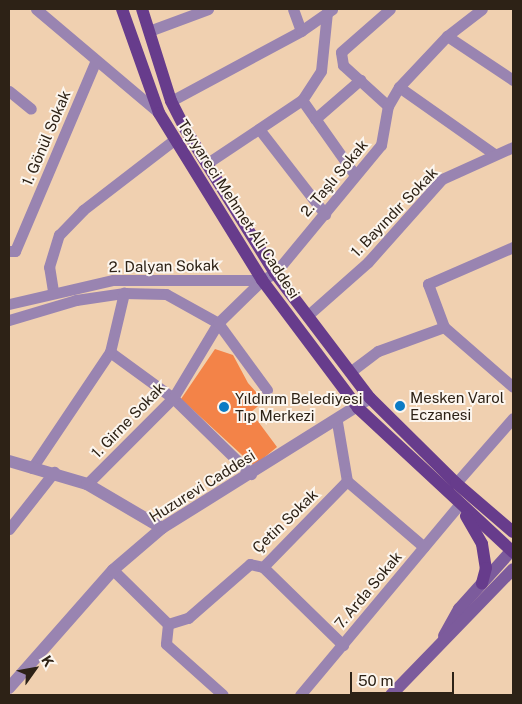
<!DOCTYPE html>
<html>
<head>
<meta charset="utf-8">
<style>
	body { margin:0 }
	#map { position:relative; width:522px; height:704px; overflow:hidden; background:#f0d0b0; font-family:"Public Sans",sans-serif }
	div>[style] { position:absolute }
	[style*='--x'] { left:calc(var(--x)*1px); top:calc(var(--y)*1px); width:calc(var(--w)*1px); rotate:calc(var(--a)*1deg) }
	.building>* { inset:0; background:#f38348 }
	.minor>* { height:11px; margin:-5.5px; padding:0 5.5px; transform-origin:5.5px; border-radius:5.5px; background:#9984b1 }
	.tertiary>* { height:12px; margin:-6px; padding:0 6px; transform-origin:6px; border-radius:6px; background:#9984b1 }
	.secondary>* { height:12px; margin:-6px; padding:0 6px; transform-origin:6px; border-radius:6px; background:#7c5b9c }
	.primary>* { height:12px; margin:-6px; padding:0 6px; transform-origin:6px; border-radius:6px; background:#673c8c }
	.dots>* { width:14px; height:14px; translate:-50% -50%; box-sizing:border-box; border:2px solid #fcf6ef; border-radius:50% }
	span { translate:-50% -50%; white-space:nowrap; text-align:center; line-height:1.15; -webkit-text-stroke:4px #fcf6ef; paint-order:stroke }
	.street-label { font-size:15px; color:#2d2216 }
	.poi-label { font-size:15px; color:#2d2216 }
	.left { translate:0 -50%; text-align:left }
	.frame { position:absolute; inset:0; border:10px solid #2d2216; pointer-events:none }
	.north { position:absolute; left:10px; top:644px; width:50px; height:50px; -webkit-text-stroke:4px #fcf6ef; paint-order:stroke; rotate:58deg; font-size:14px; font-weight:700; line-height:20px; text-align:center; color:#2d2216 }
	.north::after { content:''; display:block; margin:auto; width:18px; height:22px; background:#2d2216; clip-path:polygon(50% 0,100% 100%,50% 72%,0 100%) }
	.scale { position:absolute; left:350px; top:672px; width:104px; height:22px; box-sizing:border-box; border:2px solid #2d2216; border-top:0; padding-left:6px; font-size:15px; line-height:18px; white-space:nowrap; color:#2d2216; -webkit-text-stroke:4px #fcf6ef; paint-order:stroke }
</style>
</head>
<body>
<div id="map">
	<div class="building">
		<i style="clip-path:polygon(215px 349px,233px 355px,248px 383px,264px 401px,251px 412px,277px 447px,254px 466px,181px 399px)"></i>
	</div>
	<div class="minor">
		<i style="--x:36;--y:9;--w:161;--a:40.2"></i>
		<i style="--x:293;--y:9;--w:23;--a:70"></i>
		<i style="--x:327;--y:12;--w:59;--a:95.8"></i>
		<i style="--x:321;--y:71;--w:35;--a:123"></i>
		<i style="--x:302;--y:100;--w:92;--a:54.8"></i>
		<i style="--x:149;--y:31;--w:63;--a:-20.4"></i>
		<i style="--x:447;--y:36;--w:79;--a:33.7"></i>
		<i style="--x:399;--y:87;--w:115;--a:35.1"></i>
		<i style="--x:9;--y:91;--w:28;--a:39"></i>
		<i style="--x:171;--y:101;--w:148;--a:-28.3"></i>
		<i style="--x:301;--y:31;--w:38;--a:-35"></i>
		<i style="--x:388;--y:106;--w:61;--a:-137.7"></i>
		<i style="--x:343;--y:65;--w:13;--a:-99"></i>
		<i style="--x:341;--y:52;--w:65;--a:-41.3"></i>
		<i style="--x:315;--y:119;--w:60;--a:-40.9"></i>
		<i style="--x:259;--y:129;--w:108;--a:52.2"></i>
		<i style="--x:206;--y:164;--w:115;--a:-33.7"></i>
		<i style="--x:9;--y:251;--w:6;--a:0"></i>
		<i style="--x:15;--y:251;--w:207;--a:-67"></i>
		<i style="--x:53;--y:291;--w:24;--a:-99"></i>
		<i style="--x:49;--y:267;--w:34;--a:-73"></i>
		<i style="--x:59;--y:235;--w:35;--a:-46"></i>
		<i style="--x:83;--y:210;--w:115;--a:-37.6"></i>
		<i style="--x:9;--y:304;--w:107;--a:-13"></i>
		<i style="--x:113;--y:280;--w:149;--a:0"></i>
		<i style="--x:262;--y:280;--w:15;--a:-28"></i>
		<i style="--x:275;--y:273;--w:166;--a:-50.4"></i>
		<i style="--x:381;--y:145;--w:40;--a:-80"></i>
		<i style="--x:388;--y:106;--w:22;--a:-60"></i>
		<i style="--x:399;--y:87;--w:70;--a:-46.7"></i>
		<i style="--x:447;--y:36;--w:44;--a:-37.6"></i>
		<i style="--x:307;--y:316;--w:81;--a:-41.5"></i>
		<i style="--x:368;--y:262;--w:111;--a:-48.3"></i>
		<i style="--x:442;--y:179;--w:78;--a:-24.3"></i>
		<i style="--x:9;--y:320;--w:70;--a:-16.6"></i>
		<i style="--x:76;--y:300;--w:49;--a:-8.3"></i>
		<i style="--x:124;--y:293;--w:42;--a:1.4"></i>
		<i style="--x:166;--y:294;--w:60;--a:29.1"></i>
		<i style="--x:218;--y:323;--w:62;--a:-44.3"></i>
		<i style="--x:444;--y:327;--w:91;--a:41"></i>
		<i style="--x:110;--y:352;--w:78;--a:36.1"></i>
		<i style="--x:173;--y:398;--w:109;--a:44.3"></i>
		<i style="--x:350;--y:372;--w:35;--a:-37"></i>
		<i style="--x:378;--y:351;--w:70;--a:-20"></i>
		<i style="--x:444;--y:327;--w:46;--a:-110.4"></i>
		<i style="--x:428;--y:284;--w:93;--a:-23.5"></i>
		<i style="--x:337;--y:422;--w:60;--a:80.4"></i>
		<i style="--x:347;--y:481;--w:101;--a:40.6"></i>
		<i style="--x:32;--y:468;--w:140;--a:-56.1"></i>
		<i style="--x:110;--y:352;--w:61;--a:-76.7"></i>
		<i style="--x:456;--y:483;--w:86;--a:-48.8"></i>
		<i style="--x:87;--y:484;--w:122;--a:-45"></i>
		<i style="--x:173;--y:398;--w:87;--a:-59"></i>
		<i style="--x:218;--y:323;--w:83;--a:53.8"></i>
		<i style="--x:9;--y:529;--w:73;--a:-51.7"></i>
		<i style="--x:263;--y:567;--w:112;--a:44.3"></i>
		<i style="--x:113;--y:570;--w:77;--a:44.5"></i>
		<i style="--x:168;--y:624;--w:20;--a:96"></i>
		<i style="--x:166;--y:644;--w:76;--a:41.8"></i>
		<i style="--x:168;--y:624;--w:21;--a:-17"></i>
		<i style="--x:188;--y:618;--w:82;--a:-41.1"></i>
		<i style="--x:250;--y:564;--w:13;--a:13"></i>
		<i style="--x:263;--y:567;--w:120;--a:-45.7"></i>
		<i style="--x:300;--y:695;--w:248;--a:-50.1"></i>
	</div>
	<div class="tertiary">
		<i style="--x:9;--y:461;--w:81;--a:16.4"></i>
		<i style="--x:87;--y:484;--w:87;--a:30.4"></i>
		<i style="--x:9;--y:688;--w:157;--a:-48.6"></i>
		<i style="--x:113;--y:570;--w:65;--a:-40.6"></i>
		<i style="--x:162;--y:528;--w:245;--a:-32"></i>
	</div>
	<div class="secondary">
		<i style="--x:444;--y:636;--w:31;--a:-61"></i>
		<i style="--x:459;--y:609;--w:79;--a:-48.1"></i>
		<i style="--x:391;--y:695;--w:175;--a:-45.9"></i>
	</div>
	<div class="primary">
		<i style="--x:122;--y:9;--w:110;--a:70.4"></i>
		<i style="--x:159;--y:113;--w:196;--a:58.3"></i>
		<i style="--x:262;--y:280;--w:160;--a:53.1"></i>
		<i style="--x:358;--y:408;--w:212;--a:42.9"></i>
		<i style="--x:142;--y:9;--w:96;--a:72.5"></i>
		<i style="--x:171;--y:101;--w:29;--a:63"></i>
		<i style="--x:184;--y:127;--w:172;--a:58.1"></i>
		<i style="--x:275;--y:273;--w:157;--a:52.8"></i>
		<i style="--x:370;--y:398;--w:121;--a:44.7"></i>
		<i style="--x:456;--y:483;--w:75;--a:40.7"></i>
		<i style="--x:466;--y:516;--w:32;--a:60"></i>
		<i style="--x:482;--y:544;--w:24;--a:81"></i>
		<i style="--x:486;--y:568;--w:16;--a:105"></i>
	</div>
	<div class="dots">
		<i style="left:400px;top:406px;background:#0a7bc5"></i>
		<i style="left:224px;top:407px;background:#0a7bc5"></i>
	</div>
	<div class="street-label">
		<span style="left:46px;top:138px;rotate:-67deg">1. Gönül Sokak</span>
		<span style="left:334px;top:178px;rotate:-50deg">2. Taşlı Sokak</span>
		<span style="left:239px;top:209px;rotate:57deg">Teyyareci Mehmet Ali Caddesi</span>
		<span style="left:394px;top:212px;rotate:-46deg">1. Bayındır Sokak</span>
		<span style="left:164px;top:266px;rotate:-1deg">2. Dalyan Sokak</span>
		<span style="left:128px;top:420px;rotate:-46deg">1. Girne Sokak</span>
		<span style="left:202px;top:486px;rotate:-32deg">Huzurevi Caddesi</span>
		<span style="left:285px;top:521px;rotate:-44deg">Çetin Sokak</span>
		<span style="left:368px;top:590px;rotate:-50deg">7. Arda Sokak</span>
	</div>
	<div class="poi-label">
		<span class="left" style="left:410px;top:406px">Mesken Varol<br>Eczanesi</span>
		<span class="left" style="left:235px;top:407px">Yıldırım Belediyesi<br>Tıp Merkezi</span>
	</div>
	<div class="frame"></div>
	<div class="north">K</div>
	<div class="scale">50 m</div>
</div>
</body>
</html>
